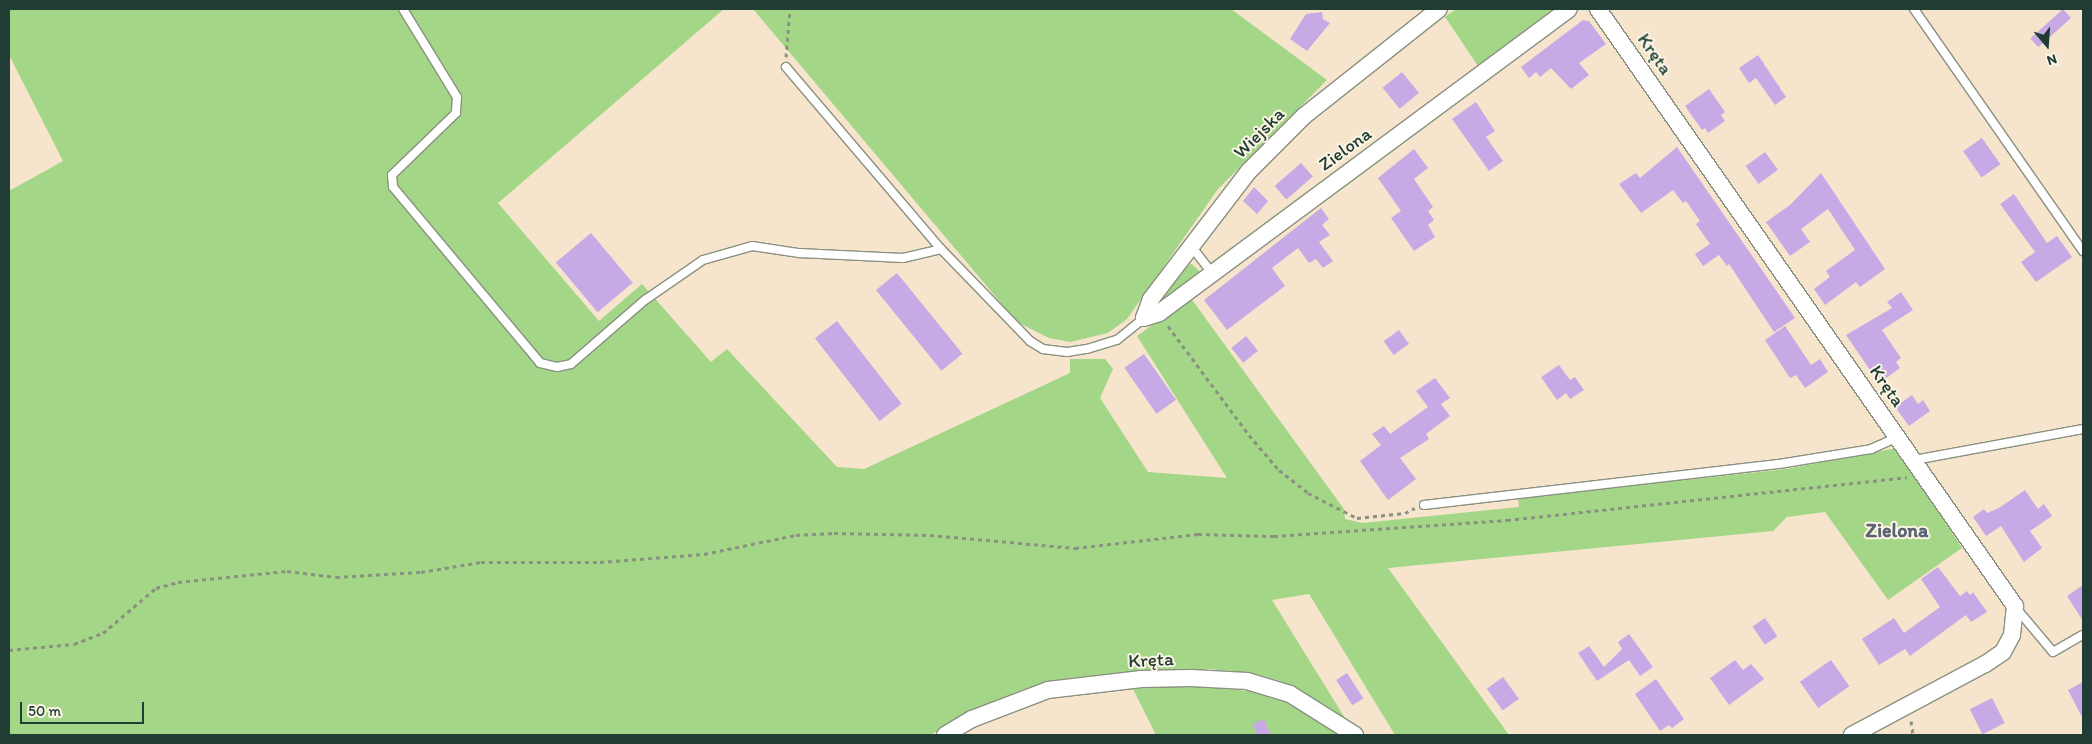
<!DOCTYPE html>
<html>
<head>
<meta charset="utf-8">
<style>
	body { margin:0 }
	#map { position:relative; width:2092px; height:744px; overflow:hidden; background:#f6e5cc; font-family:Itim,sans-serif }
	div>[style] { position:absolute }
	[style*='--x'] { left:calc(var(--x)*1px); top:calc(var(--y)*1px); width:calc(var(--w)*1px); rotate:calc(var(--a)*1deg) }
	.green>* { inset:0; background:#a3d787 }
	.building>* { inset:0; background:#c7aae5; transform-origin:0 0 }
	.path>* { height:3px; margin-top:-1.5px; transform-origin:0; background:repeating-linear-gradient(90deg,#8a9180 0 4px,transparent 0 8px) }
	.roads { filter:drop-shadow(1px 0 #8a9180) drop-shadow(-1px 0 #8a9180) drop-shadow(0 1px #8a9180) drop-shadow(0 -1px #8a9180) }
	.service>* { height:8px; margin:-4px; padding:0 4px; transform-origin:4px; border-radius:4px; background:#fff }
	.minor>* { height:16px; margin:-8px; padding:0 8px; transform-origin:8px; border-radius:8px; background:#fff }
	span { translate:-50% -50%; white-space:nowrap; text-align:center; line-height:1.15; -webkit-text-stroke:4px #fcf5e5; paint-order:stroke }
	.street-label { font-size:19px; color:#1f3d34 }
	.neighbourhood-label { font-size:20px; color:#5a6372; font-weight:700 }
	.frame { position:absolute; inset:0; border:10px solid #1f3d34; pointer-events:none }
	.north { position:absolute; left:2022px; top:20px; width:50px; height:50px; -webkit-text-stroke:4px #fcf5e5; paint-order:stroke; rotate:162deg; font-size:14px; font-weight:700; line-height:20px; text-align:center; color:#1f3d34 }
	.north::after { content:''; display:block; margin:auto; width:18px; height:22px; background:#1f3d34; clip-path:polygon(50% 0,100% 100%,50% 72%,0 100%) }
	.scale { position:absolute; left:20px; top:702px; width:124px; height:22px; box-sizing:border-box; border:2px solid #1f3d34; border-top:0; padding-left:6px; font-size:15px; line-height:18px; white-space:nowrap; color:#1f3d34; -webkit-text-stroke:4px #fcf5e5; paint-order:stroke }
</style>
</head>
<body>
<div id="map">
	<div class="green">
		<i style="clip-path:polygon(9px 9px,724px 9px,498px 203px,599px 321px,642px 284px,711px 362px,727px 349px,837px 467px,864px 469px,1070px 373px,1070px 359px,1105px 359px,1113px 369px,1100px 398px,1148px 472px,1227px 478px,1137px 336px,1190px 297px,1344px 509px,1345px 519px,1362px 523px,1519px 507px,1518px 498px,1786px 469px,1897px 448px,1962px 548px,1888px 600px,1825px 512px,1787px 517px,1773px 531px,1388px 568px,1509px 735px,1395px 735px,1309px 594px,1272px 600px,1348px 723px,1306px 694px,1280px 681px,1253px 673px,1209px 669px,1157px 670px,1048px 682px,997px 700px,930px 735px,9px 735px,9px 191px,63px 161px,9px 55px)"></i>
		<i style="clip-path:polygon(753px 9px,1231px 9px,1327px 80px,1218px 189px,1127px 319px,1108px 333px,1070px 342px,1049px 338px,1017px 322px)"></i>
		<i style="clip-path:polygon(1456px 9px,1560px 9px,1480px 69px,1445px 17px)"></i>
		<i style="clip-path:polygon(1192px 264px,1200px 272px,1199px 276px,1163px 302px,1160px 301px,1185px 266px)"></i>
		<i style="clip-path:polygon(1185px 685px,1269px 693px,1293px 702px,1340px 735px,1156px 735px,1132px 687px)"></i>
	</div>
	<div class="building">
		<i style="left:2063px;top:9px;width:12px;height:44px;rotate:48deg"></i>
		<i style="clip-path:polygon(1322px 12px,1323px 19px,1330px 23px,1307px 51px,1290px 39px,1306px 14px)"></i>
		<i style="clip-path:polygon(1583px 20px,1589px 21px,1606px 44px,1579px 63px,1589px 75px,1571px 89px,1551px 68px,1540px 77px,1536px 72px,1529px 78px,1521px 67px)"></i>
		<i style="clip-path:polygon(1758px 55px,1786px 97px,1775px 105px,1756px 78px,1749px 83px,1739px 68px)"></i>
		<i style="left:1402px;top:72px;width:27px;height:25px;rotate:51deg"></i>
		<i style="clip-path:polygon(1709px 89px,1725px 112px,1721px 115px,1725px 121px,1708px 133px,1705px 128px,1702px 130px,1685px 106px)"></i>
		<i style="clip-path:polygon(1476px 102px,1495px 131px,1486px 137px,1503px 161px,1489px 171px,1452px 119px)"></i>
		<i style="left:1982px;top:138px;width:32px;height:23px;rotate:55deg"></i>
		<i style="clip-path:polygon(1677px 147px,1795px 318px,1774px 332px,1729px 264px,1727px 266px,1719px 255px,1703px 266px,1695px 254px,1710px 244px,1696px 224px,1700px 221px,1686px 201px,1683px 203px,1673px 190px,1641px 213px,1619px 184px,1636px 173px,1640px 178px)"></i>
		<i style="clip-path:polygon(1414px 149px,1428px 168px,1414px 179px,1433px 207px,1428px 211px,1434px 220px,1428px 225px,1435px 237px,1414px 251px,1391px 218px,1401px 211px,1378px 178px)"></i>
		<i style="left:1765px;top:152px;width:22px;height:24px;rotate:54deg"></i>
		<i style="left:1301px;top:163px;width:18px;height:35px;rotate:49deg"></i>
		<i style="clip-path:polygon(1821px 173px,1885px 269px,1860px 287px,1856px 282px,1825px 305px,1814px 289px,1830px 277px,1826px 271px,1855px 250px,1828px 209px,1801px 229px,1810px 242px,1790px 256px,1766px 222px,1790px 205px)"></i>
		<i style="clip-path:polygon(1254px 187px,1268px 201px,1257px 214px,1243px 201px)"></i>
		<i style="clip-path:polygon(2014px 194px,2047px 243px,2057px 236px,2072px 257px,2036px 282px,2021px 262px,2035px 252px,2000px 204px)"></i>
		<i style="clip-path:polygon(1321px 208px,1329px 219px,1322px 225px,1330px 235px,1319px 242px,1333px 261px,1323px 268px,1316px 259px,1309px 263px,1298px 248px,1272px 268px,1285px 286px,1227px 330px,1204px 300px)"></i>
		<i style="left:591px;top:233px;width:65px;height:46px;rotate:50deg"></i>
		<i style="left:897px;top:273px;width:104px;height:27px;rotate:51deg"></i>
		<i style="clip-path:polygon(1901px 292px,1913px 310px,1882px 330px,1901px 358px,1896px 362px,1900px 368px,1879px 383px,1846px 335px,1892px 308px,1887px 302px)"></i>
		<i style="left:837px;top:321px;width:105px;height:28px;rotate:52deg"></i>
		<i style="clip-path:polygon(1785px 326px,1811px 365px,1820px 359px,1828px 372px,1805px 388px,1796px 375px,1790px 378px,1765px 340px)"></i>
		<i style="left:1399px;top:330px;width:17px;height:19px;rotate:54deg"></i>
		<i style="left:1246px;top:336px;width:19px;height:19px;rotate:51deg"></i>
		<i style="left:1144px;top:354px;width:56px;height:24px;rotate:55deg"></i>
		<i style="clip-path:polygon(1559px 365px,1570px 380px,1575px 377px,1584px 390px,1570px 399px,1566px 393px,1557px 400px,1541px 377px)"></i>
		<i style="clip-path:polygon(1435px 378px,1450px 398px,1441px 404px,1450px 416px,1426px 434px,1429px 439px,1400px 458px,1416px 479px,1388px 500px,1360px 461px,1381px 445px,1372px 434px,1384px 426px,1390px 434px,1428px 407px,1416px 391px)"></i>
		<i style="clip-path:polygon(1912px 395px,1918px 404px,1923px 400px,1930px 411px,1909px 426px,1895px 407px)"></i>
		<i style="clip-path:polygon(2025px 490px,2038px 509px,2044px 504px,2052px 516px,2030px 531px,2042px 548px,2024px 562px,2001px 526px,1986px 536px,1973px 517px,1984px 509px,1987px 513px,1999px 508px)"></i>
		<i style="clip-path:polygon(1938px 567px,1960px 596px,1967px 591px,1970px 595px,1973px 592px,1987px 612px,1971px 622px,1966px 615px,1910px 656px,1905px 649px,1879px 665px,1862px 639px,1894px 618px,1904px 633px,1940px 607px,1921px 579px)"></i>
		<i style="clip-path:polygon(2083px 585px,2083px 621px,2067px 596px)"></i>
		<i style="left:1765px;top:618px;width:22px;height:15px;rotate:56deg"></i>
		<i style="clip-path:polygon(1629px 634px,1653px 667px,1640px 676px,1629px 660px,1597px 681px,1578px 653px,1589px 646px,1604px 667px,1622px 649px,1618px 642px)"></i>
		<i style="clip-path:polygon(1735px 660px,1743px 670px,1751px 664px,1764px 679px,1729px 705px,1710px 678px)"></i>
		<i style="left:1831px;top:660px;width:32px;height:38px;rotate:55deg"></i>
		<i style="left:1347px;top:673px;width:30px;height:13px;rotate:57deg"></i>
		<i style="left:1503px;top:677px;width:27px;height:20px;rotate:54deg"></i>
		<i style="clip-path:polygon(1656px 679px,1684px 719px,1672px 728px,1669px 725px,1660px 731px,1635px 694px)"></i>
		<i style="clip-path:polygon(2083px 682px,2083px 719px,2068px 690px)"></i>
		<i style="left:1992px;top:698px;width:28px;height:25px;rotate:63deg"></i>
		<i style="clip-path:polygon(1264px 719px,1271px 735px,1257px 735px,1253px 724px)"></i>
	</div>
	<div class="path">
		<i style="--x:786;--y:57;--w:48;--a:-85.2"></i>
		<i style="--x:1168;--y:326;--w:136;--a:53.4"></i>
		<i style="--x:1249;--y:435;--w:46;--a:49.4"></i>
		<i style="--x:1279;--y:470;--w:37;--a:38"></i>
		<i style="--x:1308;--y:493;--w:55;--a:27"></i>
		<i style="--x:1357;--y:518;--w:48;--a:-5.9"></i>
		<i style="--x:1405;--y:513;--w:11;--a:-27"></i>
		<i style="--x:9;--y:650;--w:65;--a:-5.3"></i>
		<i style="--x:74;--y:644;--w:31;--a:-21"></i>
		<i style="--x:103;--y:633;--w:70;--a:-40.3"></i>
		<i style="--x:156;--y:588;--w:23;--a:-15"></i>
		<i style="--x:178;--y:582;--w:110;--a:-5.8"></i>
		<i style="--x:287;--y:571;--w:49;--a:7"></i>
		<i style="--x:336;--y:577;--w:85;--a:-3.4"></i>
		<i style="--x:421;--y:572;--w:61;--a:-9.5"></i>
		<i style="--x:481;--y:562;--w:119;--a:0"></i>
		<i style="--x:600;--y:562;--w:104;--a:-4.4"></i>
		<i style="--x:704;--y:554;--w:94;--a:-11.7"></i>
		<i style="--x:796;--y:535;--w:38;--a:-3"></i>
		<i style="--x:834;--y:533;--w:96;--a:1.2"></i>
		<i style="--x:930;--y:535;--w:146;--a:5.1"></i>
		<i style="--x:1075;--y:548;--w:124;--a:-6.5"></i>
		<i style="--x:1198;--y:534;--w:76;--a:1.5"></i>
		<i style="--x:1274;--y:536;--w:234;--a:-3.9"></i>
		<i style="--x:1507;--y:520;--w:402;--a:-6.1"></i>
		<i style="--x:1911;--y:721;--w:14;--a:82"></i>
	</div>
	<div class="roads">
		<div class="service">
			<i style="--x:403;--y:9;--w:103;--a:58.5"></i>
			<i style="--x:457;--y:97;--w:16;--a:94"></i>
			<i style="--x:456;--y:113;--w:89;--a:135.9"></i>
			<i style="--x:392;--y:175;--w:12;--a:85"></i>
			<i style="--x:393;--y:187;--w:229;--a:50.1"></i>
			<i style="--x:540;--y:363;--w:17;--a:13"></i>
			<i style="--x:557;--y:367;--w:14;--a:-12"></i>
			<i style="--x:571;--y:364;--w:98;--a:-40.9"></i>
			<i style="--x:645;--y:300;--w:70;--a:-34.6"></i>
			<i style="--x:703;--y:260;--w:51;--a:-15.9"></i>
			<i style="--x:752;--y:246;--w:48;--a:8.5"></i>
			<i style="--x:799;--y:253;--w:104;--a:2.8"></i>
			<i style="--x:903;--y:258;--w:39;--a:-13"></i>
			<i style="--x:1914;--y:9;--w:295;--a:55.1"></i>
			<i style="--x:786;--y:67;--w:239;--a:49.6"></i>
			<i style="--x:941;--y:249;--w:128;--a:45.9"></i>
			<i style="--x:1030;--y:341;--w:15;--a:32"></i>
			<i style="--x:1043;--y:349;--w:24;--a:7"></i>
			<i style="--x:1067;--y:352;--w:20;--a:-9"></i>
			<i style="--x:1087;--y:349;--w:31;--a:-17"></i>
			<i style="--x:1117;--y:340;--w:35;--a:-39"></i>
			<i style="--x:1191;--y:246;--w:33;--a:52"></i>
			<i style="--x:1914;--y:460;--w:172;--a:-10.4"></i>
			<i style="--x:1424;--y:505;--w:363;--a:-6.6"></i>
			<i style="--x:1785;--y:463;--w:87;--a:-9.2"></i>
			<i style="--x:1871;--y:449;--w:30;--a:-24"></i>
			<i style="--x:2016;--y:608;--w:57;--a:49.9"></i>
			<i style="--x:2053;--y:652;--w:34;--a:-30"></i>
		</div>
		<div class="minor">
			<i style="--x:1598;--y:9;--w:728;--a:55.07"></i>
			<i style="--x:2015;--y:606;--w:29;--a:96"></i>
			<i style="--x:2012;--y:635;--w:19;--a:118"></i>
			<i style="--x:2003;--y:652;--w:22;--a:146"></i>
			<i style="--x:1985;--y:664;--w:151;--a:151.9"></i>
			<i style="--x:1144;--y:318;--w:16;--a:-18"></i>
			<i style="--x:1159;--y:313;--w:510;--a:-36.56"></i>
			<i style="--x:1144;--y:318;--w:20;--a:-70"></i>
			<i style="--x:1151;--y:299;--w:161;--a:-52.6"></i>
			<i style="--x:1249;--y:171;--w:78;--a:-45"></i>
			<i style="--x:1304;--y:116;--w:172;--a:-38.4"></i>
			<i style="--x:945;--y:735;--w:31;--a:-31"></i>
			<i style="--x:972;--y:719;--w:81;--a:-20.9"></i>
			<i style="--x:1048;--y:690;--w:94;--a:-6.7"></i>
			<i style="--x:1141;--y:679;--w:50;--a:-1.1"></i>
			<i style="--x:1191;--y:678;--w:56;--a:3.1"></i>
			<i style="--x:1247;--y:681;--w:45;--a:16.8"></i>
			<i style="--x:1290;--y:694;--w:77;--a:32.2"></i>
		</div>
	</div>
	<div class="street-label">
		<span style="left:1655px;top:54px;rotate:55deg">Kręta</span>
		<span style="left:1259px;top:133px;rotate:-45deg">Wiejska</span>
		<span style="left:1345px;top:149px;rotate:-36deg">Zielona</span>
		<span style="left:1887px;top:386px;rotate:55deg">Kręta</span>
		<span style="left:1151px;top:660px;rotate:-3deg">Kręta</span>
	</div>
	<div class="neighbourhood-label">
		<span style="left:1897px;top:530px">Zielona</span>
	</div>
	<div class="frame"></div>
	<div class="north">N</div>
	<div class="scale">50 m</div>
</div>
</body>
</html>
